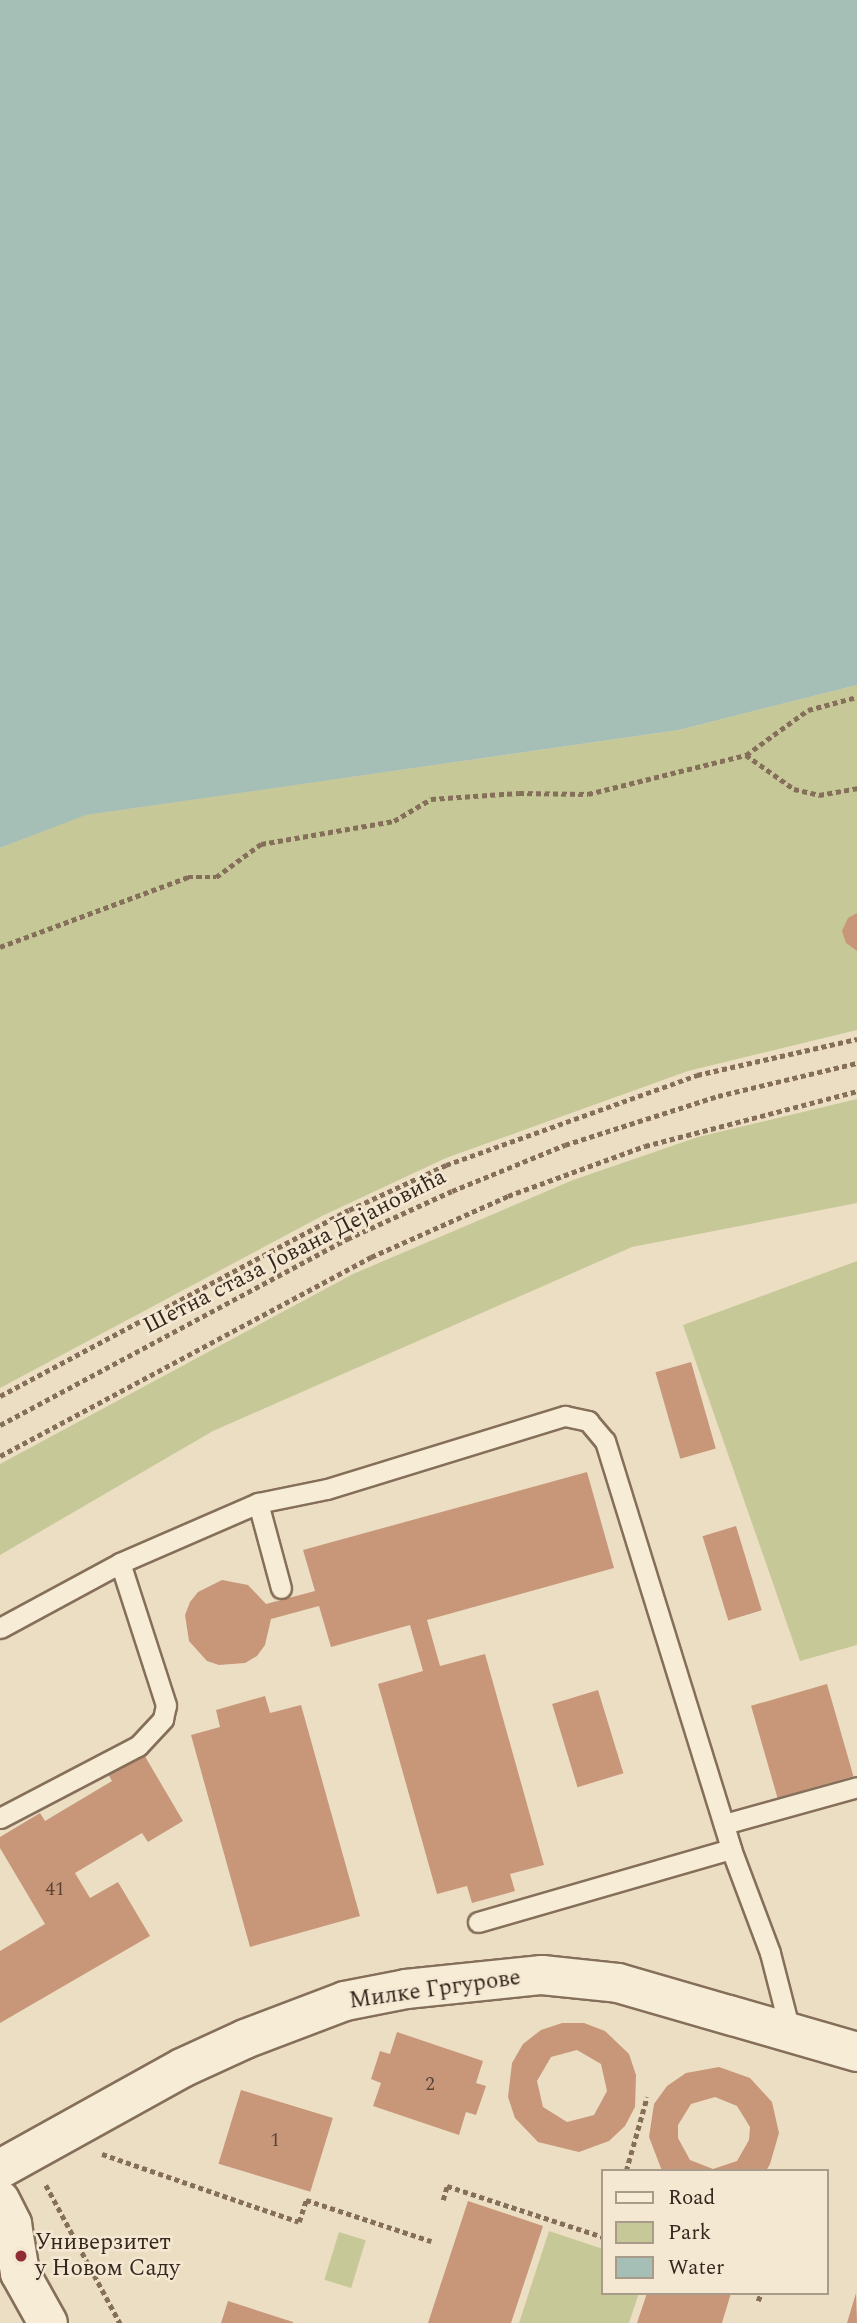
<!DOCTYPE html>
<html>
<head>
<meta charset="utf-8">
<style>
	body { margin:0 }
	#map { position:relative; width:857px; height:2323px; overflow:hidden; background:#ecdec3; font-family:Spectral,serif }
	div>[style] { position:absolute }
	[style*='--x'] { left:calc(var(--x)*1px); top:calc(var(--y)*1px); width:calc(var(--w)*1px); rotate:calc(var(--a)*1deg) }
	.green>* { inset:0; background:#c6c997; transform-origin:0 0 }
	.water>* { inset:0; background:#a5bfb6 }
	.building>* { inset:0; background:#c8977a; transform-origin:0 0 }
	.path>* { height:4.5px; margin-top:-2.25px; transform-origin:0; background:repeating-linear-gradient(90deg,#856f5a 0 5px,transparent 0 8.5px) }
	.roads { filter:drop-shadow(2px 0 #856f5a) drop-shadow(-2px 0 #856f5a) drop-shadow(0 2px #856f5a) drop-shadow(0 -2px #856f5a) }
	.lane>* { height:19px; margin:-9.5px; padding:0 9.5px; transform-origin:9.5px; border-radius:9.5px; background:#f7ecd5 }
	.street>* { height:38px; margin:-19px; padding:0 19px; transform-origin:19px; border-radius:19px; background:#f7ecd5 }
	.dots>* { width:19px; height:19px; translate:-50% -50%; box-sizing:border-box; border:4px solid #f4e8d2; border-radius:50% }
	span { translate:-50% -50%; white-space:nowrap; text-align:center; line-height:1.15; -webkit-text-stroke:5px #f4e8d2; paint-order:stroke }
	.number-label { font-size:19px; color:#5a4435 }
	.number-label span { -webkit-text-stroke-width:0 }
	.street-label { font-size:23px; color:#36281e }
	.poi-label { font-size:23px; color:#36281e }
	.left { translate:0 -50%; text-align:left }
	.legend { position:absolute; left:601px; top:2169px; width:228px; height:126px; box-sizing:border-box; background:#f4e8d2; border:2px solid #a89b8a; margin:0; padding:9px 12px; list-style:none; font-size:21px; color:#36281e }
	.legend li { display:flex; align-items:center; gap:14px; height:35px }
	.legend b { width:35px; border:2px solid #a89b8a }
</style>
</head>
<body>
<div id="map">
	<div class="green">
		<i style="clip-path:polygon(857px 685px,857px 1030px,688px 1071px,446px 1158px,322px 1216px,0 1388px,0 848px,85px 815px,679px 730px)"></i>
		<i style="clip-path:polygon(857px 1099px,857px 1203px,632px 1247px,213px 1431px,0 1555px,0 1464px,353px 1274px,573px 1180px,698px 1137px)"></i>
		<i style="clip-path:polygon(857px 1261px,857px 1645px,800px 1661px,683px 1325px)"></i>
		<i style="clip-path:polygon(549px 2231px,603px 2249px,603px 2293px,639px 2293px,629px 2323px,519px 2323px)"></i>
		<i style="left:339px;top:2232px;width:28px;height:50px;rotate:17deg"></i>
	</div>
	<div class="water">
		<i style="clip-path:polygon(0 0,857px 0,857px 685px,679px 730px,86px 815px,0 848px)"></i>
	</div>
	<div class="building">
		<i style="clip-path:polygon(857px 913px,857px 951px,846px 943px,842px 931px,848px 918px)"></i>
		<i style="left:691px;top:1362px;width:90px;height:37px;rotate:74deg"></i>
		<i style="clip-path:polygon(587px 1472px,614px 1568px,427px 1620px,440px 1666px,485px 1654px,544px 1865px,510px 1874px,515px 1891px,472px 1903px,467px 1886px,437px 1894px,378px 1684px,423px 1671px,410px 1625px,331px 1647px,319px 1606px,271px 1619px,265px 1645px,257px 1656px,245px 1663px,219px 1665px,207px 1661px,189px 1641px,185px 1615px,190px 1602px,198px 1592px,222px 1580px,248px 1585px,266px 1604px,315px 1591px,303px 1550px)"></i>
		<i style="left:736px;top:1526px;width:88px;height:35px;rotate:73deg"></i>
		<i style="left:827px;top:1684px;width:96px;height:79px;rotate:74deg"></i>
		<i style="left:598px;top:1690px;width:87px;height:48px;rotate:73deg"></i>
		<i style="clip-path:polygon(265px 1696px,270px 1713px,301px 1705px,360px 1916px,250px 1947px,191px 1735px,220px 1727px,216px 1710px)"></i>
		<i style="clip-path:polygon(143px 1753px,183px 1821px,148px 1842px,142px 1833px,75px 1873px,90px 1898px,118px 1882px,150px 1936px,0 2023px,0 1951px,45px 1924px,0 1848px,0 1837px,40px 1813px,45px 1821px,112px 1781px,108px 1774px)"></i>
		<i style="clip-path:polygon(evenodd,562px 2023px,584px 2023px,605px 2031px,629px 2054px,636px 2075px,635px 2107px,625px 2126px,609px 2141px,579px 2152px,538px 2142px,515px 2118px,508px 2097px,512px 2063px,523px 2044px,541px 2030px,562px 2023px,577px 2050px,601px 2064px,607px 2091px,594px 2115px,567px 2122px,543px 2107px,537px 2081px,551px 2057px,577px 2050px)"></i>
		<i style="clip-path:polygon(397px 2032px,483px 2061px,476px 2083px,486px 2086px,476px 2115px,466px 2112px,459px 2135px,373px 2106px,381px 2083px,371px 2079px,380px 2051px,390px 2054px)"></i>
		<i style="clip-path:polygon(evenodd,719px 2067px,750px 2078px,772px 2102px,779px 2133px,770px 2164px,766px 2171px,662px 2171px,649px 2137px,654px 2104px,667px 2086px,686px 2073px,719px 2067px,715px 2097px,737px 2106px,750px 2127px,749px 2140px,737px 2161px,713px 2169px,690px 2160px,678px 2138px,678px 2125px,691px 2104px,715px 2097px)"></i>
		<i style="left:241px;top:2090px;width:96px;height:77px;rotate:17deg"></i>
		<i style="clip-path:polygon(468px 2201px,543px 2226px,511px 2323px,428px 2323px)"></i>
		<i style="clip-path:polygon(647px 2293px,731px 2293px,722px 2323px,637px 2323px)"></i>
		<i style="clip-path:polygon(856px 2293px,857px 2323px,847px 2323px)"></i>
		<i style="clip-path:polygon(228px 2301px,293px 2322px,293px 2323px,221px 2323px)"></i>
	</div>
	<div class="path">
		<i style="--x:746;--y:755;--w:77;--a:-36"></i>
		<i style="--x:808;--y:710;--w:51;--a:-14.9"></i>
		<i style="--x:0;--y:947;--w:201;--a:-20.4"></i>
		<i style="--x:188;--y:877;--w:28;--a:0"></i>
		<i style="--x:216;--y:877;--w:56;--a:-36.3"></i>
		<i style="--x:261;--y:844;--w:135;--a:-9.8"></i>
		<i style="--x:394;--y:821;--w:43;--a:-30.7"></i>
		<i style="--x:431;--y:799;--w:88;--a:-3.9"></i>
		<i style="--x:519;--y:793;--w:69;--a:0.8"></i>
		<i style="--x:588;--y:794;--w:163;--a:-13.9"></i>
		<i style="--x:746;--y:755;--w:59;--a:35.3"></i>
		<i style="--x:794;--y:789;--w:26;--a:13"></i>
		<i style="--x:819;--y:795;--w:39;--a:-10"></i>
		<i style="--x:0;--y:1396;--w:395;--a:-28.1"></i>
		<i style="--x:349;--y:1210;--w:107;--a:-24.9"></i>
		<i style="--x:446;--y:1165;--w:267;--a:-19.7"></i>
		<i style="--x:697;--y:1075;--w:164;--a:-12.7"></i>
		<i style="--x:0;--y:1425;--w:394;--a:-28.2"></i>
		<i style="--x:347;--y:1239;--w:115;--a:-24.6"></i>
		<i style="--x:452;--y:1191;--w:122;--a:-22.2"></i>
		<i style="--x:565;--y:1145;--w:161;--a:-17.8"></i>
		<i style="--x:718;--y:1096;--w:143;--a:-13.4"></i>
		<i style="--x:0;--y:1456;--w:421;--a:-28.2"></i>
		<i style="--x:371;--y:1257;--w:150;--a:-24"></i>
		<i style="--x:508;--y:1196;--w:146;--a:-20.1"></i>
		<i style="--x:645;--y:1146;--w:219;--a:-14.5"></i>
		<i style="--x:102;--y:2154;--w:208;--a:19"></i>
		<i style="--x:299;--y:2222;--w:23;--a:-72"></i>
		<i style="--x:306;--y:2200;--w:132;--a:18.2"></i>
		<i style="--x:626;--y:2171;--w:77;--a:-74.2"></i>
		<i style="--x:46;--y:2185;--w:157;--a:61.8"></i>
		<i style="--x:443;--y:2200;--w:15;--a:-74"></i>
		<i style="--x:447;--y:2186;--w:164;--a:18.1"></i>
		<i style="--x:758;--y:2301;--w:9;--a:-69"></i>
	</div>
	<div class="roads">
		<div class="lane">
			<i style="--x:258;--y:1503;--w:88;--a:74.9"></i>
			<i style="--x:0;--y:1628;--w:136;--a:-28.4"></i>
			<i style="--x:120;--y:1563;--w:150;--a:-23.5"></i>
			<i style="--x:258;--y:1503;--w:70;--a:-11.5"></i>
			<i style="--x:327;--y:1489;--w:249;--a:-17.1"></i>
			<i style="--x:565;--y:1416;--w:24;--a:12"></i>
			<i style="--x:588;--y:1421;--w:26;--a:50"></i>
			<i style="--x:605;--y:1441;--w:427;--a:72.8"></i>
			<i style="--x:731;--y:1849;--w:111;--a:69.4"></i>
			<i style="--x:770;--y:1953;--w:81;--a:75.6"></i>
			<i style="--x:0;--y:1818;--w:156;--a:-27.6"></i>
			<i style="--x:138;--y:1746;--w:37;--a:-47"></i>
			<i style="--x:163;--y:1719;--w:14;--a:-78"></i>
			<i style="--x:166;--y:1705;--w:149;--a:-107.9"></i>
			<i style="--x:724;--y:1824;--w:138;--a:-15.5"></i>
			<i style="--x:478;--y:1922;--w:263;--a:-16.1"></i>
		</div>
		<div class="street">
			<i style="--x:0;--y:2169;--w:208;--a:-29"></i>
			<i style="--x:182;--y:2068;--w:69;--a:-24.7"></i>
			<i style="--x:245;--y:2039;--w:107;--a:-20.8"></i>
			<i style="--x:345;--y:2001;--w:62;--a:-11.1"></i>
			<i style="--x:406;--y:1989;--w:137;--a:-5.9"></i>
			<i style="--x:542;--y:1975;--w:76;--a:6"></i>
			<i style="--x:618;--y:1983;--w:249;--a:16.1"></i>
			<i style="--x:0;--y:2200;--w:27;--a:63"></i>
			<i style="--x:12;--y:2224;--w:50;--a:80.7"></i>
			<i style="--x:20;--y:2273;--w:57;--a:60.8"></i>
		</div>
	</div>
	<div class="dots">
		<i style="left:21px;top:2256px;background:#912d32"></i>
	</div>
	<div class="number-label">
		<span style="left:55px;top:1890px">41</span>
		<span style="left:430px;top:2085px">2</span>
		<span style="left:275px;top:2141px">1</span>
	</div>
	<div class="street-label">
		<span style="left:295px;top:1252px;rotate:-27deg">Шетна стаза Јована Дејановића</span>
		<span style="left:435px;top:1990px;rotate:-8deg">Милке Гргурове</span>
	</div>
	<div class="poi-label">
		<span class="left" style="left:35px;top:2256px">Универзитет<br>у Новом Саду</span>
	</div>
	<ul class="legend">
	<li><b style="height:9px;background:#f7ecd5"></b>Road</li>
	<li><b style="height:19px;background:#c6c997"></b>Park</li>
	<li><b style="height:19px;background:#a5bfb6"></b>Water</li>
	</ul>
</div>
</body>
</html>
